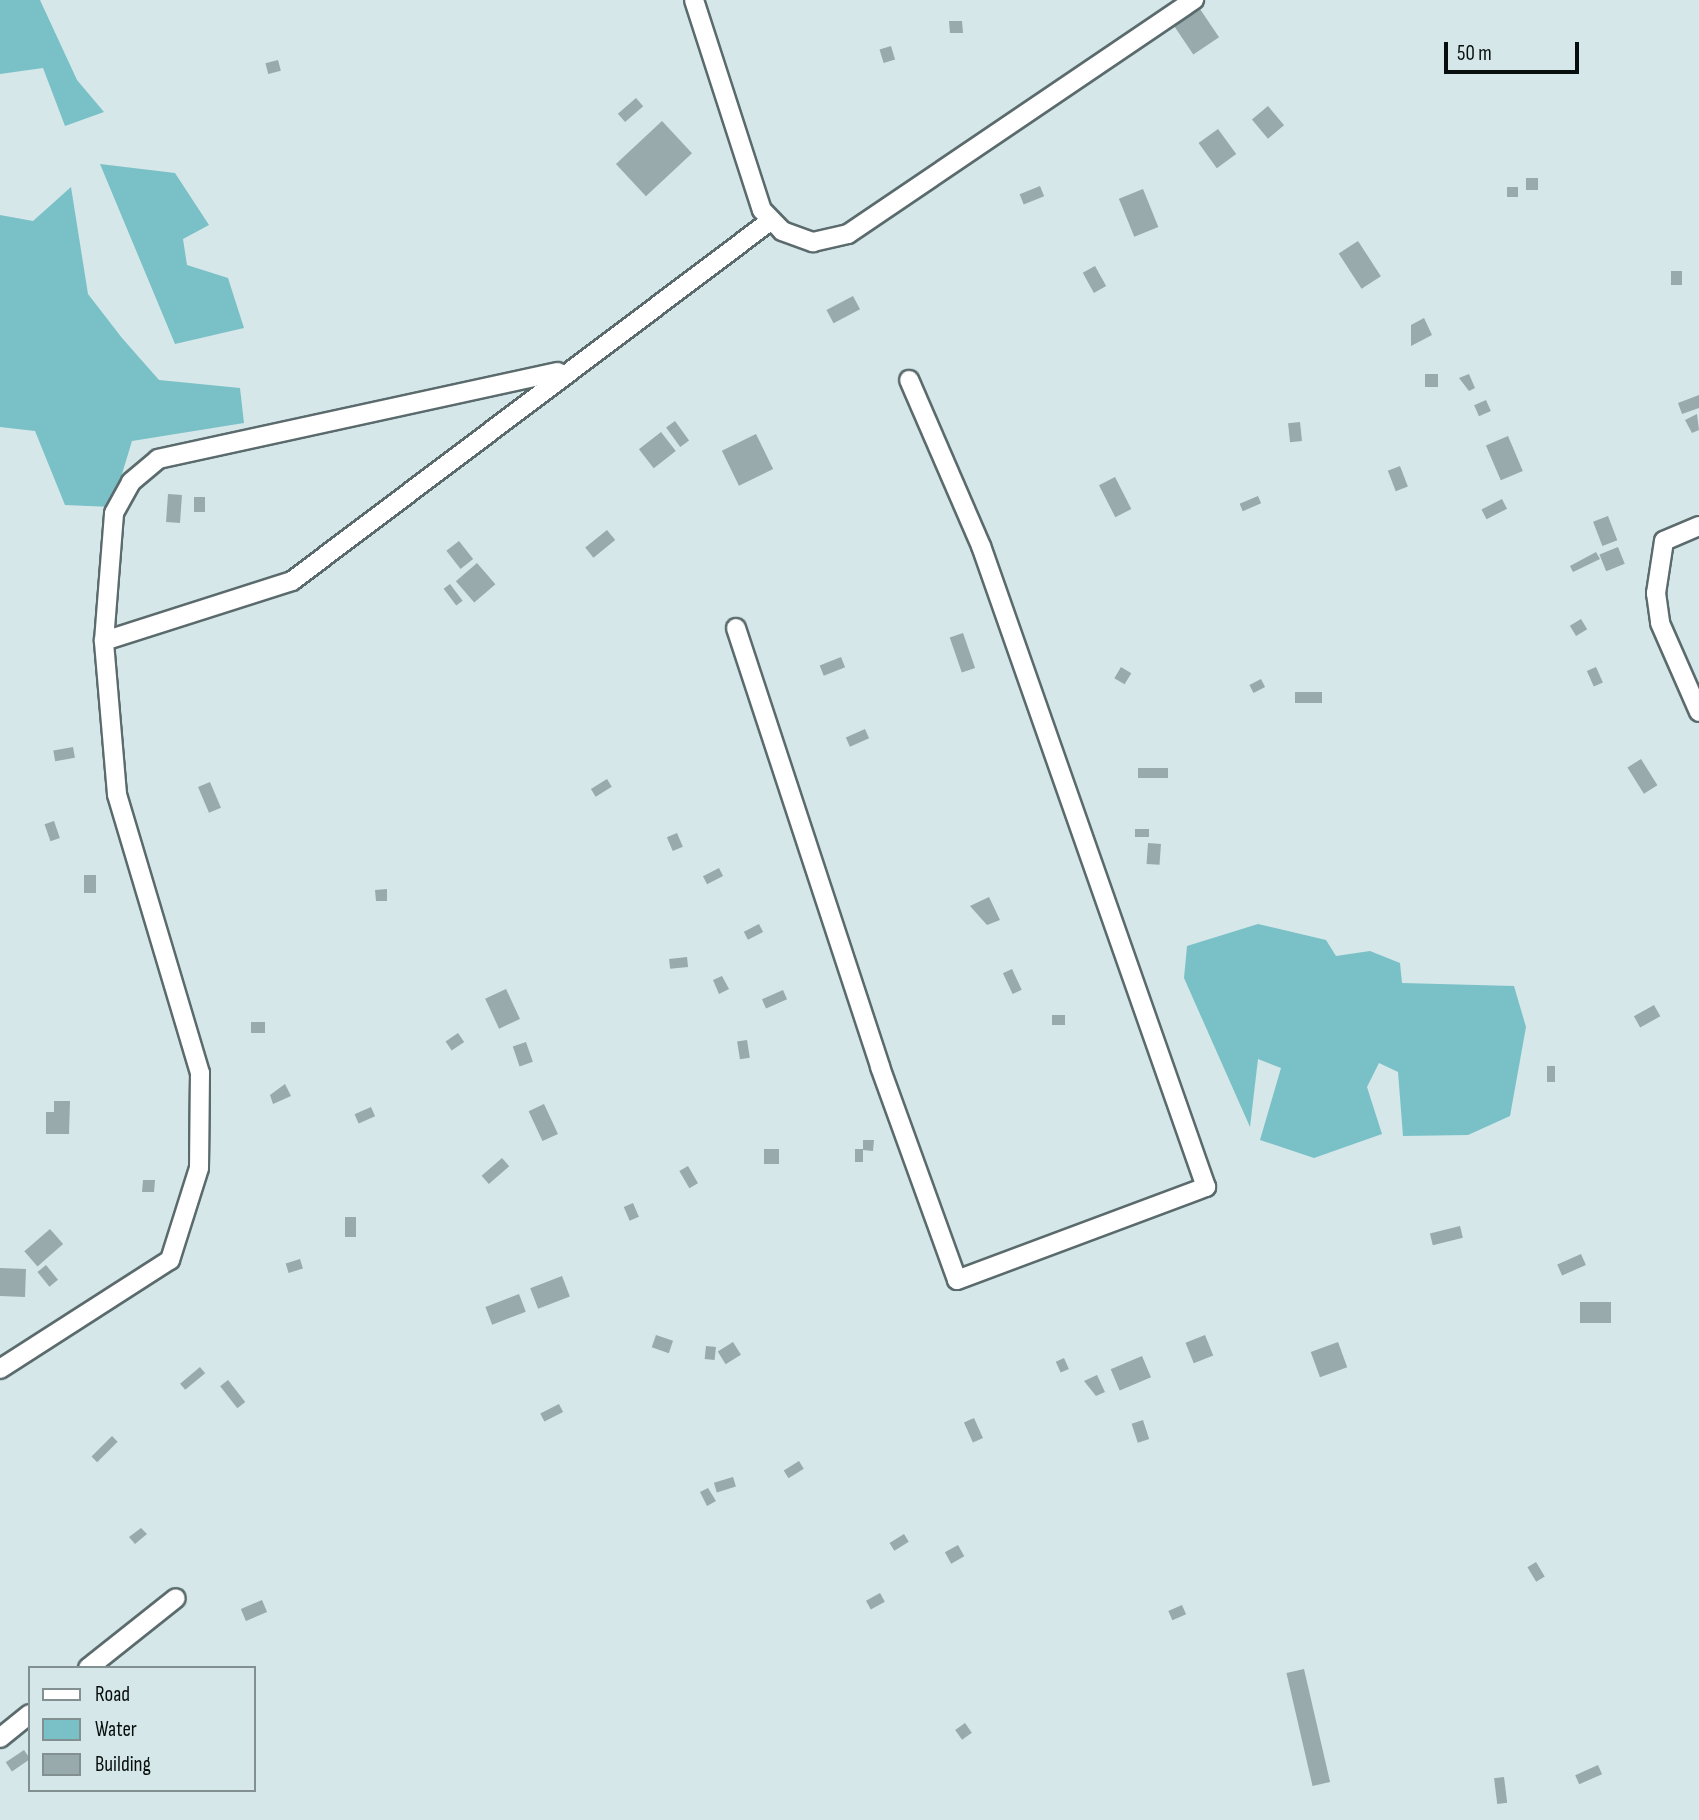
<!DOCTYPE html>
<html>
<head>
<meta charset="utf-8">
<style>
	body { margin:0 }
	#map { position:relative; width:1699px; height:1820px; overflow:hidden; background:#d5e7e9; font-family:"Sofia Sans Condensed",sans-serif }
	div>[style] { position:absolute }
	[style*='--x'] { left:calc(var(--x)*1px); top:calc(var(--y)*1px); width:calc(var(--w)*1px); rotate:calc(var(--a)*1deg) }
	.water>* { inset:0; background:#7ac1c7 }
	.building>* { inset:0; background:#98aaab; transform-origin:0 0 }
	.roads { filter:drop-shadow(2px 0 #5b6b6d) drop-shadow(-2px 0 #5b6b6d) drop-shadow(0 2px #5b6b6d) drop-shadow(0 -2px #5b6b6d) }
	.street>* { height:18px; margin:-9px; padding:0 9px; transform-origin:9px; border-radius:9px; background:#fff }
	span { translate:-50% -50%; white-space:nowrap; text-align:center; line-height:1.15; -webkit-text-stroke:6px #d5e7e9; paint-order:stroke }
	.legend { position:absolute; left:28px; top:1666px; width:228px; height:126px; box-sizing:border-box; background:#d5e7e9; border:2px solid #839091; margin:0; padding:9px 12px; list-style:none; font-size:21px; color:#080e0e }
	.legend li { display:flex; align-items:center; gap:14px; height:35px }
	.legend b { width:35px; border:2px solid #839091 }
	.scale { position:absolute; left:1444px; top:42px; width:135px; height:32px; box-sizing:border-box; border:4px solid #080e0e; border-top:0; padding-left:9px; font-size:21px; line-height:24px; white-space:nowrap; color:#080e0e; -webkit-text-stroke:5px #d5e7e9; paint-order:stroke }
</style>
</head>
<body>
<div id="map">
	<div class="water">
		<i style="clip-path:polygon(0 0,40px 0,77px 80px,104px 112px,65px 126px,43px 68px,0 74px)"></i>
		<i style="clip-path:polygon(100px 164px,175px 173px,209px 225px,183px 239px,187px 265px,228px 278px,244px 328px,175px 344px)"></i>
		<i style="clip-path:polygon(71px 187px,88px 294px,122px 338px,159px 380px,240px 388px,244px 423px,132px 441px,112px 507px,65px 505px,35px 431px,0 427px,0 215px,33px 221px)"></i>
		<i style="clip-path:polygon(1258px 924px,1326px 940px,1336px 956px,1370px 951px,1400px 963px,1402px 983px,1514px 986px,1526px 1027px,1510px 1116px,1468px 1135px,1403px 1136px,1398px 1072px,1379px 1063px,1367px 1087px,1382px 1134px,1314px 1158px,1260px 1140px,1281px 1068px,1258px 1059px,1250px 1127px,1184px 978px,1187px 946px)"></i>
	</div>
	<div class="building">
		<i style="left:1200px;top:9px;width:34px;height:31px;rotate:56deg"></i>
		<i style="clip-path:polygon(949px 21px,962px 21px,963px 33px,950px 33px)"></i>
		<i style="left:891px;top:46px;width:14px;height:12px;rotate:73deg"></i>
		<i style="left:278px;top:60px;width:11px;height:13px;rotate:75deg"></i>
		<i style="left:636px;top:98px;width:11px;height:24px;rotate:49deg"></i>
		<i style="left:1268px;top:106px;width:25px;height:21px;rotate:50deg"></i>
		<i style="left:662px;top:121px;width:44px;height:63px;rotate:47deg"></i>
		<i style="left:1218px;top:129px;width:31px;height:24px;rotate:54deg"></i>
		<i style="left:1526px;top:178px;width:12px;height:12px"></i>
		<i style="left:1040px;top:186px;width:11px;height:22px;rotate:68deg"></i>
		<i style="left:1518px;top:187px;width:10px;height:11px;rotate:90deg"></i>
		<i style="left:1143px;top:189px;width:41px;height:26px;rotate:68deg"></i>
		<i style="left:1358px;top:241px;width:42px;height:23px;rotate:57deg"></i>
		<i style="left:1095px;top:266px;width:23px;height:14px;rotate:61deg"></i>
		<i style="left:1671px;top:271px;width:11px;height:14px"></i>
		<i style="left:853px;top:296px;width:15px;height:30px;rotate:62deg"></i>
		<i style="clip-path:polygon(1424px 318px,1432px 335px,1411px 346px,1411px 325px)"></i>
		<i style="left:1425px;top:374px;width:13px;height:13px"></i>
		<i style="clip-path:polygon(1469px 374px,1475px 388px,1469px 391px,1459px 378px)"></i>
		<i style="clip-path:polygon(1699px 395px,1699px 408px,1682px 414px,1678px 403px)"></i>
		<i style="left:1486px;top:400px;width:12px;height:13px;rotate:66deg"></i>
		<i style="clip-path:polygon(1697px 414px,1699px 430px,1692px 433px,1685px 420px)"></i>
		<i style="left:675px;top:421px;width:24px;height:11px;rotate:54deg"></i>
		<i style="left:1300px;top:422px;width:19px;height:12px;rotate:84deg"></i>
		<i style="left:661px;top:432px;width:24px;height:28px;rotate:52deg"></i>
		<i style="left:756px;top:434px;width:39px;height:38px;rotate:64deg"></i>
		<i style="left:1508px;top:436px;width:38px;height:24px;rotate:67deg"></i>
		<i style="left:1400px;top:466px;width:22px;height:13px;rotate:69deg"></i>
		<i style="left:1115px;top:477px;width:36px;height:18px;rotate:63deg"></i>
		<i style="left:168px;top:494px;width:14px;height:28px;rotate:4deg"></i>
		<i style="left:1258px;top:496px;width:8px;height:20px;rotate:67deg"></i>
		<i style="left:194px;top:497px;width:11px;height:15px"></i>
		<i style="left:1502px;top:499px;width:11px;height:23px;rotate:63deg"></i>
		<i style="left:1608px;top:516px;width:26px;height:16px;rotate:69deg"></i>
		<i style="left:607px;top:530px;width:13px;height:28px;rotate:51deg"></i>
		<i style="left:459px;top:541px;width:23px;height:16px;rotate:52deg"></i>
		<i style="left:1618px;top:547px;width:18px;height:20px;rotate:68deg"></i>
		<i style="clip-path:polygon(1596px 552px,1600px 559px,1573px 572px,1570px 566px)"></i>
		<i style="left:477px;top:563px;width:28px;height:28px;rotate:49deg"></i>
		<i style="left:450px;top:584px;width:21px;height:8px;rotate:53deg"></i>
		<i style="left:1581px;top:619px;width:12px;height:13px;rotate:59deg"></i>
		<i style="left:963px;top:633px;width:37px;height:14px;rotate:71deg"></i>
		<i style="left:841px;top:657px;width:11px;height:23px;rotate:68deg"></i>
		<i style="left:1121px;top:667px;width:12px;height:13px;rotate:31deg"></i>
		<i style="left:1596px;top:667px;width:17px;height:10px;rotate:66deg"></i>
		<i style="left:1261px;top:679px;width:9px;height:13px;rotate:63deg"></i>
		<i style="left:1322px;top:692px;width:11px;height:27px;rotate:90deg"></i>
		<i style="left:865px;top:729px;width:10px;height:21px;rotate:66deg"></i>
		<i style="left:73px;top:747px;width:11px;height:20px;rotate:80deg"></i>
		<i style="left:1641px;top:759px;width:31px;height:16px;rotate:58deg"></i>
		<i style="left:1138px;top:768px;width:30px;height:10px"></i>
		<i style="left:607px;top:779px;width:9px;height:19px;rotate:58deg"></i>
		<i style="left:210px;top:782px;width:28px;height:13px;rotate:67deg"></i>
		<i style="left:54px;top:821px;width:18px;height:10px;rotate:71deg"></i>
		<i style="left:1135px;top:829px;width:14px;height:8px"></i>
		<i style="left:677px;top:833px;width:15px;height:11px;rotate:67deg"></i>
		<i style="left:1148px;top:843px;width:13px;height:21px;rotate:4deg"></i>
		<i style="left:719px;top:868px;width:9px;height:18px;rotate:63deg"></i>
		<i style="left:84px;top:875px;width:12px;height:18px"></i>
		<i style="clip-path:polygon(387px 889px,387px 901px,376px 901px,375px 890px)"></i>
		<i style="clip-path:polygon(989px 897px,1000px 920px,987px 925px,970px 906px)"></i>
		<i style="left:759px;top:924px;width:9px;height:17px;rotate:63deg"></i>
		<i style="left:687px;top:957px;width:10px;height:18px;rotate:84deg"></i>
		<i style="left:1012px;top:969px;width:23px;height:10px;rotate:65deg"></i>
		<i style="clip-path:polygon(722px 976px,729px 989px,719px 994px,713px 980px)"></i>
		<i style="left:506px;top:989px;width:33px;height:23px;rotate:65deg"></i>
		<i style="left:783px;top:990px;width:10px;height:23px;rotate:66deg"></i>
		<i style="left:1654px;top:1005px;width:13px;height:23px;rotate:61deg"></i>
		<i style="left:1065px;top:1015px;width:10px;height:13px;rotate:90deg"></i>
		<i style="left:251px;top:1022px;width:14px;height:11px"></i>
		<i style="left:458px;top:1033px;width:11px;height:15px;rotate:56deg"></i>
		<i style="left:747px;top:1040px;width:18px;height:10px;rotate:81deg"></i>
		<i style="left:526px;top:1042px;width:21px;height:14px;rotate:71deg"></i>
		<i style="left:1547px;top:1066px;width:8px;height:16px"></i>
		<i style="clip-path:polygon(285px 1084px,291px 1096px,273px 1104px,270px 1095px)"></i>
		<i style="clip-path:polygon(54px 1101px,70px 1101px,69px 1134px,46px 1134px,46px 1112px,54px 1112px)"></i>
		<i style="left:544px;top:1104px;width:33px;height:17px;rotate:65deg"></i>
		<i style="left:371px;top:1107px;width:10px;height:18px;rotate:66deg"></i>
		<i style="clip-path:polygon(863px 1140px,874px 1140px,873px 1151px,863px 1150px)"></i>
		<i style="left:779px;top:1149px;width:15px;height:15px;rotate:90deg"></i>
		<i style="left:855px;top:1149px;width:8px;height:13px"></i>
		<i style="left:502px;top:1158px;width:11px;height:27px;rotate:49deg"></i>
		<i style="left:688px;top:1166px;width:20px;height:10px;rotate:60deg"></i>
		<i style="clip-path:polygon(143px 1180px,155px 1180px,154px 1192px,142px 1192px)"></i>
		<i style="left:633px;top:1203px;width:15px;height:10px;rotate:67deg"></i>
		<i style="left:345px;top:1217px;width:11px;height:20px"></i>
		<i style="left:1460px;top:1226px;width:12px;height:31px;rotate:76deg"></i>
		<i style="left:50px;top:1229px;width:20px;height:34px;rotate:49deg"></i>
		<i style="left:1581px;top:1254px;width:12px;height:26px;rotate:66deg"></i>
		<i style="left:300px;top:1259px;width:10px;height:15px;rotate:73deg"></i>
		<i style="left:46px;top:1265px;width:19px;height:11px;rotate:51deg"></i>
		<i style="left:0;top:1268px;width:26px;height:28px;rotate:2deg"></i>
		<i style="left:562px;top:1276px;width:22px;height:34px;rotate:69deg"></i>
		<i style="left:519px;top:1294px;width:19px;height:36px;rotate:69deg"></i>
		<i style="left:1611px;top:1302px;width:21px;height:31px;rotate:90deg"></i>
		<i style="left:656px;top:1335px;width:18px;height:13px;rotate:19deg"></i>
		<i style="left:1205px;top:1335px;width:22px;height:21px;rotate:68deg"></i>
		<i style="left:733px;top:1342px;width:15px;height:18px;rotate:58deg"></i>
		<i style="left:1338px;top:1342px;width:27px;height:29px;rotate:70deg"></i>
		<i style="left:706px;top:1346px;width:10px;height:13px;rotate:6deg"></i>
		<i style="left:1142px;top:1356px;width:23px;height:34px;rotate:67deg"></i>
		<i style="left:1064px;top:1358px;width:12px;height:9px;rotate:66deg"></i>
		<i style="left:200px;top:1367px;width:8px;height:26px;rotate:50deg"></i>
		<i style="clip-path:polygon(1097px 1375px,1105px 1392px,1096px 1396px,1084px 1381px)"></i>
		<i style="left:228px;top:1380px;width:28px;height:10px;rotate:52deg"></i>
		<i style="left:559px;top:1404px;width:9px;height:21px;rotate:63deg"></i>
		<i style="left:974px;top:1418px;width:22px;height:11px;rotate:66deg"></i>
		<i style="left:1143px;top:1420px;width:20px;height:12px;rotate:72deg"></i>
		<i style="left:112px;top:1436px;width:8px;height:29px;rotate:45deg"></i>
		<i style="left:799px;top:1461px;width:9px;height:18px;rotate:58deg"></i>
		<i style="left:733px;top:1477px;width:10px;height:20px;rotate:73deg"></i>
		<i style="clip-path:polygon(708px 1488px,716px 1501px,707px 1506px,700px 1492px)"></i>
		<i style="clip-path:polygon(141px 1528px,147px 1534px,135px 1544px,129px 1537px)"></i>
		<i style="left:904px;top:1534px;width:9px;height:17px;rotate:58deg"></i>
		<i style="left:958px;top:1545px;width:13px;height:15px;rotate:61deg"></i>
		<i style="left:1536px;top:1562px;width:17px;height:10px;rotate:59deg"></i>
		<i style="left:880px;top:1593px;width:10px;height:16px;rotate:61deg"></i>
		<i style="left:262px;top:1600px;width:13px;height:23px;rotate:67deg"></i>
		<i style="left:1182px;top:1605px;width:10px;height:15px;rotate:66deg"></i>
		<i style="left:1304px;top:1669px;width:116px;height:18px;rotate:77deg"></i>
		<i style="left:965px;top:1723px;width:12px;height:12px;rotate:55deg"></i>
		<i style="left:24px;top:1750px;width:11px;height:22px;rotate:56deg"></i>
		<i style="left:1598px;top:1765px;width:10px;height:25px;rotate:66deg"></i>
		<i style="left:1504px;top:1777px;width:26px;height:10px;rotate:83deg"></i>
	</div>
	<div class="roads">
		<div class="street">
			<i style="--x:694;--y:0;--w:221;--a:72.1"></i>
			<i style="--x:762;--y:210;--w:29;--a:46"></i>
			<i style="--x:782;--y:231;--w:33;--a:20"></i>
			<i style="--x:813;--y:242;--w:36;--a:-13"></i>
			<i style="--x:848;--y:234;--w:418;--a:-34.1"></i>
			<i style="--x:1699;--y:526;--w:38;--a:157"></i>
			<i style="--x:1664;--y:541;--w:53;--a:98.7"></i>
			<i style="--x:1656;--y:593;--w:30;--a:82"></i>
			<i style="--x:1660;--y:623;--w:97;--a:66.3"></i>
			<i style="--x:736;--y:628;--w:462;--a:71.8"></i>
			<i style="--x:880;--y:1067;--w:226;--a:70.1"></i>
			<i style="--x:957;--y:1280;--w:266;--a:-20.5"></i>
			<i style="--x:1206;--y:1187;--w:679;--a:-109.34"></i>
			<i style="--x:981;--y:546;--w:181;--a:-113.4"></i>
			<i style="--x:104;--y:641;--w:128;--a:-85.5"></i>
			<i style="--x:114;--y:513;--w:35;--a:-61"></i>
			<i style="--x:131;--y:482;--w:35;--a:-40"></i>
			<i style="--x:158;--y:459;--w:409;--a:-12.3"></i>
			<i style="--x:0;--y:1369;--w:202;--a:-32.7"></i>
			<i style="--x:170;--y:1260;--w:96;--a:-72.5"></i>
			<i style="--x:199;--y:1168;--w:95;--a:-89.4"></i>
			<i style="--x:200;--y:1073;--w:291;--a:-106.6"></i>
			<i style="--x:117;--y:794;--w:154;--a:-94.9"></i>
			<i style="--x:104;--y:641;--w:197;--a:-17.7"></i>
			<i style="--x:292;--y:581;--w:598;--a:-36.98"></i>
			<i style="--x:88;--y:1668;--w:112;--a:-38.5"></i>
			<i style="--x:0;--y:1738;--w:38;--a:-39"></i>
		</div>
	</div>
	<ul class="legend">
	<li><b style="height:9px;background:#fff"></b>Road</li>
	<li><b style="height:19px;background:#7ac1c7"></b>Water</li>
	<li><b style="height:19px;background:#98aaab"></b>Building</li>
	</ul>
	<div class="scale">50 m</div>
</div>
</body>
</html>
